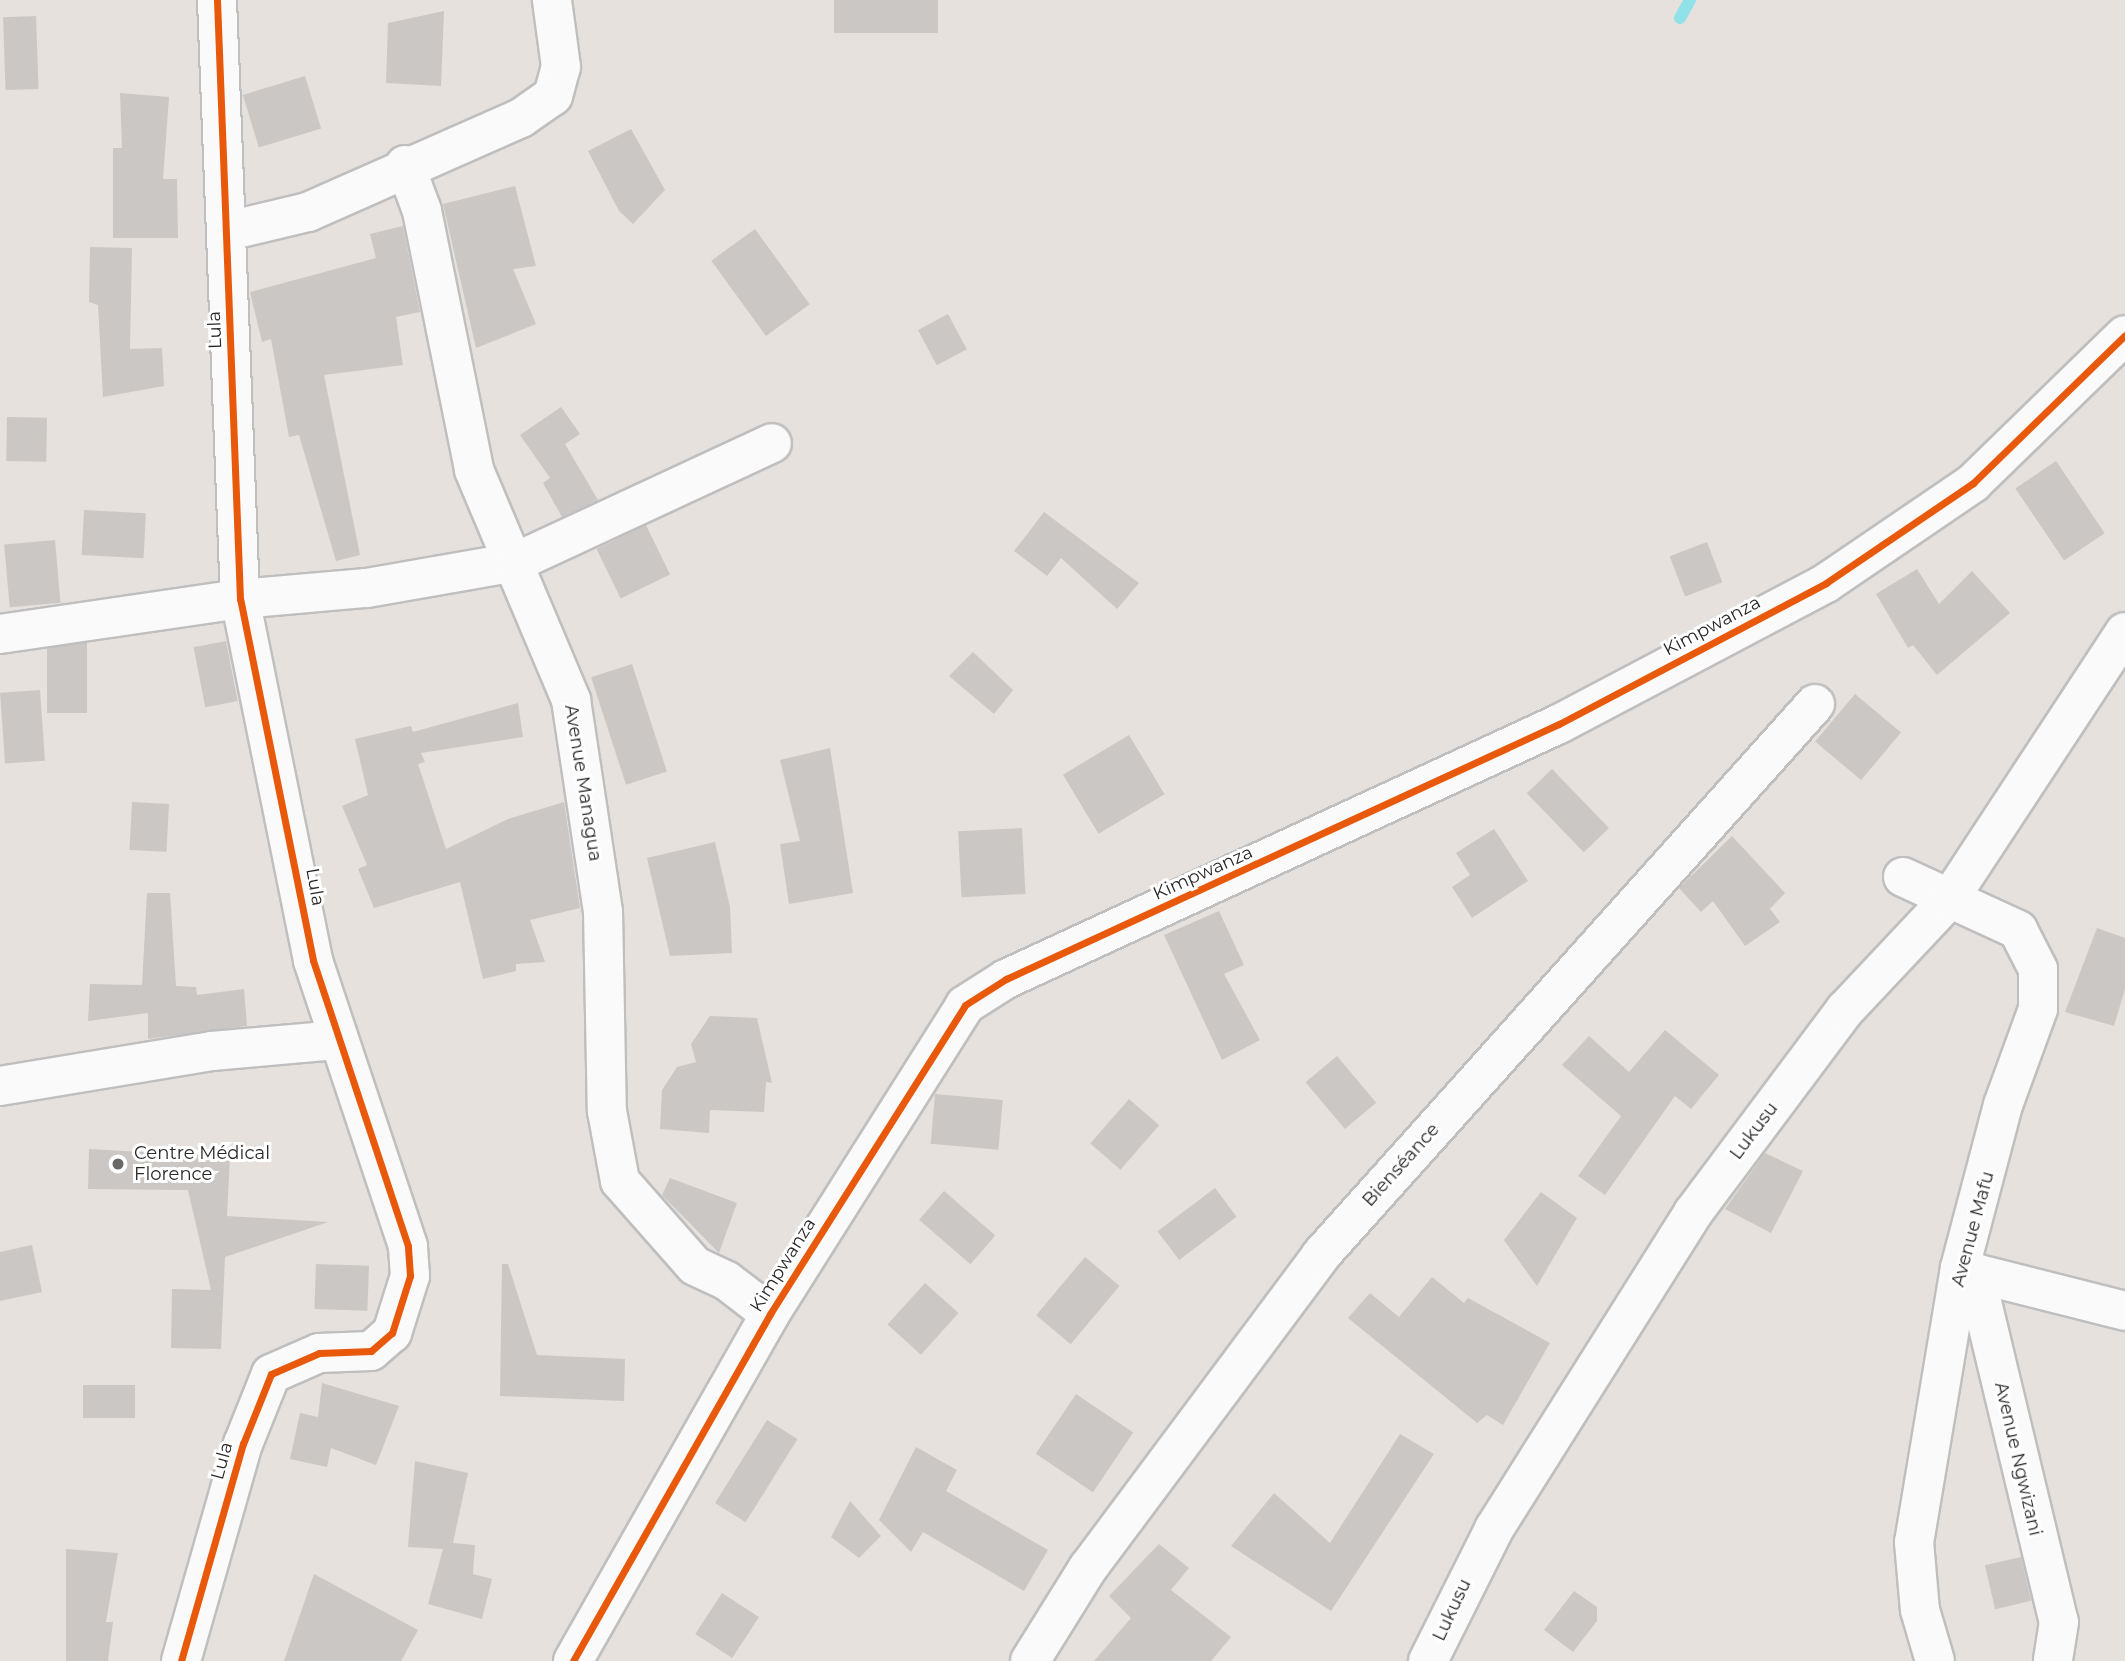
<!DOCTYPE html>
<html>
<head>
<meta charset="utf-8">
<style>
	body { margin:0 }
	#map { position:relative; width:2125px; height:1661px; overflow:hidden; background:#e6e1dd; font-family:Montserrat,sans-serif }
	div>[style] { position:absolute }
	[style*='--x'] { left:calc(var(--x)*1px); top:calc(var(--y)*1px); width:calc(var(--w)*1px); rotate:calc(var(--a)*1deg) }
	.stream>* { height:12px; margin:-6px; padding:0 6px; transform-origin:6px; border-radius:6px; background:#90e2e8 }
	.building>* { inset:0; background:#cbc7c4; transform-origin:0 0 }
	.roads { filter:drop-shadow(2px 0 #bfbfbf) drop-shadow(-2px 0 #bfbfbf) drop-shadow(0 2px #bfbfbf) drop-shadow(0 -2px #bfbfbf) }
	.minor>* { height:38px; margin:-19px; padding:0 19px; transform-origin:19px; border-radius:19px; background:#fbfafa }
	.cycleway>* { height:7px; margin:-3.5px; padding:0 3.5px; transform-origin:3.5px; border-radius:3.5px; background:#e8590c }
	.dots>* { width:19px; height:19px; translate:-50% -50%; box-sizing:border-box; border:4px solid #fff; border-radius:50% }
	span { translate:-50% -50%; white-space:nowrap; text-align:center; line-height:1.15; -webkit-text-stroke:6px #fff; paint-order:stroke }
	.street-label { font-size:18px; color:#282828 }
	.poi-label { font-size:18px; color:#282828 }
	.left { translate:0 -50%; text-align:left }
</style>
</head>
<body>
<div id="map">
	<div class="stream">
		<i style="--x:1680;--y:18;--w:21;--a:-61"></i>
	</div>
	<div class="building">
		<i style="left:834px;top:0;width:104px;height:33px"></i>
		<i style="clip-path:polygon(444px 11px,441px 86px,386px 83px,388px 23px)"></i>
		<i style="left:36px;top:16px;width:73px;height:33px;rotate:88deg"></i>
		<i style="left:305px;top:76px;width:55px;height:65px;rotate:73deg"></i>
		<i style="clip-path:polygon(120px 93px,169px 97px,163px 179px,177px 179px,178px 238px,113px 238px,113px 148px,122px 148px)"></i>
		<i style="clip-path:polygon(631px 129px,665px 190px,633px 224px,619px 211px,588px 151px)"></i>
		<i style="clip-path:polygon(515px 186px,536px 266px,513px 269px,536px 324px,476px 348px,443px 204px)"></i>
		<i style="clip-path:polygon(403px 226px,420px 312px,396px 317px,403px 365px,324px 375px,360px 555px,336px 561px,299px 435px,289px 437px,271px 339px,262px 342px,250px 292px,376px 258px,370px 234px)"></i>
		<i style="left:755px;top:229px;width:93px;height:54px;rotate:54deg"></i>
		<i style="clip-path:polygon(90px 247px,132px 248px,130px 349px,162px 348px,164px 386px,103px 397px,98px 305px,89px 302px)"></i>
		<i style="left:948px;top:314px;width:40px;height:34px;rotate:62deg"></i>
		<i style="clip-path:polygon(561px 407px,580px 434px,565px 444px,598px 500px,562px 517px,543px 483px,550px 478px,520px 435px)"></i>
		<i style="left:7px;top:417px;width:40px;height:44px;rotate:1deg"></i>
		<i style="left:2056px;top:461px;width:87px;height:49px;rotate:56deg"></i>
		<i style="left:84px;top:510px;width:62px;height:45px;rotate:3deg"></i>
		<i style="clip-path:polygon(1044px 512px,1139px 583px,1117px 609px,1061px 558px,1047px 576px,1014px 551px)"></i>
		<i style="left:646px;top:525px;width:55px;height:55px;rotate:64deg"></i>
		<i style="left:55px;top:540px;width:63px;height:51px;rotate:85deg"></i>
		<i style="left:1707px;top:542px;width:43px;height:40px;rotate:69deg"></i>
		<i style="clip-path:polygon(1917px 569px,1939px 604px,1972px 571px,2010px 613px,1937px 675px,1913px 645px,1908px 648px,1876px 594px)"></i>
		<i style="left:226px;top:641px;width:61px;height:33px;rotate:79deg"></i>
		<i style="left:87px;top:643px;width:70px;height:40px;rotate:90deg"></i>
		<i style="clip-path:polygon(973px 652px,1013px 690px,994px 714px,949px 676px)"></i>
		<i style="left:632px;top:664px;width:113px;height:43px;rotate:72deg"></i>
		<i style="left:40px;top:690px;width:71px;height:40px;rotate:86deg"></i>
		<i style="left:1855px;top:694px;width:60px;height:62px;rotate:40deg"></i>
		<i style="clip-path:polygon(518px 703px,523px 737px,421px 753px,425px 762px,418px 764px,446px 849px,508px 819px,564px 802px,580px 908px,530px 920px,545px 962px,516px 964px,516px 971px,483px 979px,460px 882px,374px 908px,358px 869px,367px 865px,342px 806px,368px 795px,355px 739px,411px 726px,413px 732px)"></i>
		<i style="left:1129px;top:735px;width:69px;height:77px;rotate:59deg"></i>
		<i style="clip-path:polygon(830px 748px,853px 893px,789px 904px,780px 844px,800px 841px,780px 760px)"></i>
		<i style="left:1552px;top:769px;width:82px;height:35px;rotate:46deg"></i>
		<i style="left:132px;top:802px;width:37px;height:48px;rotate:3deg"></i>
		<i style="left:1022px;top:828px;width:66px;height:64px;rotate:87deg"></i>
		<i style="clip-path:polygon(1494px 829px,1528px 881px,1472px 918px,1452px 887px,1470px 875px,1456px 853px)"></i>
		<i style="clip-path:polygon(1732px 836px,1785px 893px,1770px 909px,1780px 922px,1745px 946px,1713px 901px,1701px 912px,1679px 888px)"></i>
		<i style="clip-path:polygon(715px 842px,730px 907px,732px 953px,670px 956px,647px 858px)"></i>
		<i style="clip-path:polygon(147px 893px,170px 893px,176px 986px,196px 987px,197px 995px,244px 989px,247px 1026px,148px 1039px,148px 1013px,88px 1021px,90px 984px,142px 985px)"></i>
		<i style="clip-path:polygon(1219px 911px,1244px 965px,1224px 974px,1260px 1040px,1222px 1060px,1164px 935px)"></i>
		<i style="clip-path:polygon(2097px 928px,2125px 938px,2125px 989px,2114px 1026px,2065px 1012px)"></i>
		<i style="clip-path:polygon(710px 1016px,757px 1018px,772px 1083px,766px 1082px,764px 1112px,710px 1110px,709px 1133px,660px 1129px,662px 1090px,677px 1067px,696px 1062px,691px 1044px)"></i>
		<i style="clip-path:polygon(1665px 1030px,1719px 1075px,1691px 1109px,1675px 1096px,1605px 1195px,1578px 1176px,1621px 1116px,1562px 1065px,1589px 1036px,1629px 1072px)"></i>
		<i style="left:1337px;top:1056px;width:61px;height:41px;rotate:50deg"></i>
		<i style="left:935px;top:1094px;width:68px;height:50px;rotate:5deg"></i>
		<i style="left:1129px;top:1099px;width:40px;height:59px;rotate:41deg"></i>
		<i style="clip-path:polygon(89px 1149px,230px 1157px,227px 1216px,328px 1222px,225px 1257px,221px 1349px,171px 1348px,172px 1289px,211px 1290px,188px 1190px,88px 1189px)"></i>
		<i style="clip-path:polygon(1765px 1153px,1803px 1171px,1771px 1233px,1725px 1209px)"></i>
		<i style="clip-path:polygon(670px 1178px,737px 1203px,719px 1253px,662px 1195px)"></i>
		<i style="left:1215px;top:1188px;width:36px;height:72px;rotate:53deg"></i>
		<i style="left:944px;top:1191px;width:68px;height:38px;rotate:41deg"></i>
		<i style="clip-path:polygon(1541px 1192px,1577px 1218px,1537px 1286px,1504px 1240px)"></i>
		<i style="clip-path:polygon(32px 1245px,42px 1292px,0 1301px,0 1252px)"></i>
		<i style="left:1085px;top:1257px;width:45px;height:76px;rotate:40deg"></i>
		<i style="left:316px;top:1264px;width:53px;height:45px;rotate:2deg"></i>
		<i style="clip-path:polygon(502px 1264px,508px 1264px,537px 1355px,625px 1359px,624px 1401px,500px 1396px)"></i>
		<i style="clip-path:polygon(1432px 1277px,1464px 1303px,1468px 1298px,1550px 1343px,1503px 1425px,1487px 1415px,1477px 1423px,1348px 1318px,1370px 1293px,1399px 1317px)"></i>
		<i style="left:925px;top:1283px;width:45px;height:56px;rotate:42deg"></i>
		<i style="clip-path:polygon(322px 1383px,399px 1406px,376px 1465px,331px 1448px,327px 1467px,290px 1459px,300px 1413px,318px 1417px)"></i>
		<i style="left:135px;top:1385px;width:33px;height:52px;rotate:90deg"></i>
		<i style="left:1076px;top:1394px;width:69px;height:72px;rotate:34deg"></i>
		<i style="left:767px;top:1420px;width:36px;height:98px;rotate:32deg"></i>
		<i style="clip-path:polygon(1400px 1434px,1434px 1454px,1331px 1611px,1231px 1546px,1274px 1493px,1330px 1543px)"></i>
		<i style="clip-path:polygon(916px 1447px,957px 1470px,946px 1491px,1048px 1550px,1024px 1591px,923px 1532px,911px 1552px,879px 1520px)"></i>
		<i style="clip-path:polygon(415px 1461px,468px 1473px,453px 1543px,475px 1545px,473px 1574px,492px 1579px,482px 1619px,428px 1604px,443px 1549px,408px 1547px)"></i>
		<i style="clip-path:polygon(850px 1501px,881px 1536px,859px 1558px,831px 1537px)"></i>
		<i style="clip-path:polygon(1159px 1544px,1189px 1568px,1171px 1590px,1231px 1637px,1211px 1661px,1094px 1661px,1131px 1618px,1109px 1596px)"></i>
		<i style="clip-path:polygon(66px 1549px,118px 1553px,106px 1622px,113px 1622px,108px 1661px,66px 1661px)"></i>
		<i style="left:2021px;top:1557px;width:45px;height:37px;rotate:77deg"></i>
		<i style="clip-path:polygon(314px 1574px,418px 1630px,401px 1661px,284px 1661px)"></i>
		<i style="clip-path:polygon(1574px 1591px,1597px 1607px,1597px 1621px,1573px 1652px,1544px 1630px)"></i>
		<i style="left:722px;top:1593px;width:44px;height:49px;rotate:33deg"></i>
	</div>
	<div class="roads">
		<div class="minor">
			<i style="--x:405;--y:165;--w:49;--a:69.7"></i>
			<i style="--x:422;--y:211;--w:264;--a:78.6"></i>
			<i style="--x:474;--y:470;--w:250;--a:67.1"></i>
			<i style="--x:571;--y:700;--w:213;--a:81.4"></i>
			<i style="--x:603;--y:911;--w:200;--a:88.9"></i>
			<i style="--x:607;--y:1111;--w:71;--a:79.5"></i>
			<i style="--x:620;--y:1181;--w:113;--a:48.6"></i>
			<i style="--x:695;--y:1266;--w:35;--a:25"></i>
			<i style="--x:727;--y:1281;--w:54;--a:37.5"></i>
			<i style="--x:228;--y:231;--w:82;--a:-13.4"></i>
			<i style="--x:308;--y:212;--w:233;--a:-23.8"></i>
			<i style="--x:521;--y:118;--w:39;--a:-35"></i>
			<i style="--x:553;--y:96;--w:30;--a:-75"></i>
			<i style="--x:561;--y:67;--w:68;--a:-97.7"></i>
			<i style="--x:0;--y:634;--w:243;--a:-8.3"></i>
			<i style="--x:240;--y:599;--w:127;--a:-5"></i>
			<i style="--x:367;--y:588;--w:151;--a:-9.9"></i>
			<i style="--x:516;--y:562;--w:282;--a:-24.9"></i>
			<i style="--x:1903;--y:877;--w:127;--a:24.7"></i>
			<i style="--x:2018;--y:930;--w:44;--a:62.9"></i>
			<i style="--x:2038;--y:969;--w:40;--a:90"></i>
			<i style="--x:2038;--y:1009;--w:102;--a:110"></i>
			<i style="--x:2003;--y:1105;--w:169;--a:104.8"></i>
			<i style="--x:1960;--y:1268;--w:278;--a:99.5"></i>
			<i style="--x:1914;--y:1542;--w:68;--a:85"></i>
			<i style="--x:1920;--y:1610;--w:53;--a:73.6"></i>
			<i style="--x:0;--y:1086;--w:215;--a:-9.4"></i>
			<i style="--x:212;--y:1051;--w:127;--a:-5"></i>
			<i style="--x:1960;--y:1268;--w:16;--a:18"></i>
			<i style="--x:1975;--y:1273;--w:359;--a:76.5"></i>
			<i style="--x:2059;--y:1622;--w:39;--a:99"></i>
			<i style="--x:1975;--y:1273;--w:155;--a:14.2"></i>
			<i style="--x:181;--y:1661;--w:226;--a:-74.1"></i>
			<i style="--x:243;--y:1444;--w:75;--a:-68.2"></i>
			<i style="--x:271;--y:1374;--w:52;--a:-23.6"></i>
			<i style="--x:319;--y:1353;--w:52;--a:-2.2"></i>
			<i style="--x:371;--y:1351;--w:28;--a:-41"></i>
			<i style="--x:392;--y:1333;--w:60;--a:-72.5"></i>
			<i style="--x:410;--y:1276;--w:30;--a:-94"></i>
			<i style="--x:408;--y:1246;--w:301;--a:-108.4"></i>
			<i style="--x:313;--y:960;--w:368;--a:-101.4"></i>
			<i style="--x:240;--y:599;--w:599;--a:-92.2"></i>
			<i style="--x:573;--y:1661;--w:399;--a:-60.4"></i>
			<i style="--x:770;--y:1314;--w:365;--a:-57.7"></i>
			<i style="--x:965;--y:1005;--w:49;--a:-32.4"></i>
			<i style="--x:1006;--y:979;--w:609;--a:-24.76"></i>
			<i style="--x:1559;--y:724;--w:302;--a:-27.8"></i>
			<i style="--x:1826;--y:583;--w:178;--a:-34.2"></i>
			<i style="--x:1973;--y:483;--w:212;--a:-44.2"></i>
			<i style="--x:1030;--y:1661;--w:110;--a:-58.1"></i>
			<i style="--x:1088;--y:1568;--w:390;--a:-53.3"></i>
			<i style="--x:1321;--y:1255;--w:740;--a:-48.12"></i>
			<i style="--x:1428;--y:1661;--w:148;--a:-63.4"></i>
			<i style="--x:1494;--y:1529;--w:373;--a:-57.8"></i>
			<i style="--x:1693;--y:1213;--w:254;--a:-53.2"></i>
			<i style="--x:1845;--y:1010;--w:154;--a:-46.8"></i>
			<i style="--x:1950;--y:898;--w:318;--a:-56.7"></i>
		</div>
	</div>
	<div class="cycleway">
		<i style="--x:181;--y:1661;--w:226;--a:-74.1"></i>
		<i style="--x:243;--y:1444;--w:75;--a:-68.2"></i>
		<i style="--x:271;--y:1374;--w:52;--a:-23.6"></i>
		<i style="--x:319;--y:1353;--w:52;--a:-2.2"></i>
		<i style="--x:371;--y:1351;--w:28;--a:-41"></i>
		<i style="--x:392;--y:1333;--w:60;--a:-72.5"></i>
		<i style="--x:410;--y:1276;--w:30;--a:-94"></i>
		<i style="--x:408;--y:1246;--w:301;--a:-108.4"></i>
		<i style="--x:313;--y:960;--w:368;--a:-101.4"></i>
		<i style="--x:240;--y:599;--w:599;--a:-92.2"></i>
		<i style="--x:573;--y:1661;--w:399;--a:-60.4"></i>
		<i style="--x:770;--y:1314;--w:365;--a:-57.7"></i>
		<i style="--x:965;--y:1005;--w:49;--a:-32.4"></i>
		<i style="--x:1006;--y:979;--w:609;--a:-24.76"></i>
		<i style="--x:1559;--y:724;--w:302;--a:-27.8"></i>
		<i style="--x:1826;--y:583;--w:178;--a:-34.2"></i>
		<i style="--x:1973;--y:483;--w:212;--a:-44.2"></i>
	</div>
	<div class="dots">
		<i style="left:118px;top:1164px;background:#6a6967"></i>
	</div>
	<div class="street-label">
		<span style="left:215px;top:330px;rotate:-92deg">Lula</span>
		<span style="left:1712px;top:626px;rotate:-28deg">Kimpwanza</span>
		<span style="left:583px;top:783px;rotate:81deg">Avenue Managua</span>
		<span style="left:1203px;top:873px;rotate:-24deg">Kimpwanza</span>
		<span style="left:315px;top:887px;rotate:80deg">Lula</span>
		<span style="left:1754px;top:1131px;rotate:-53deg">Lukusu</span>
		<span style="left:1401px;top:1165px;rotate:-48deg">Bienséance</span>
		<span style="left:1973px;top:1229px;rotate:-75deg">Avenue Mafu</span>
		<span style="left:783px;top:1265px;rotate:-58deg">Kimpwanza</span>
		<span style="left:2018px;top:1459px;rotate:77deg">Avenue Ngwizani</span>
		<span style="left:222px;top:1461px;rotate:-75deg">Lula</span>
		<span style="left:1452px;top:1610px;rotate:-65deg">Lukusu</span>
	</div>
	<div class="poi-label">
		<span class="left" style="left:134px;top:1164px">Centre Médical<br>Florence</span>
	</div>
</div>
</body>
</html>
